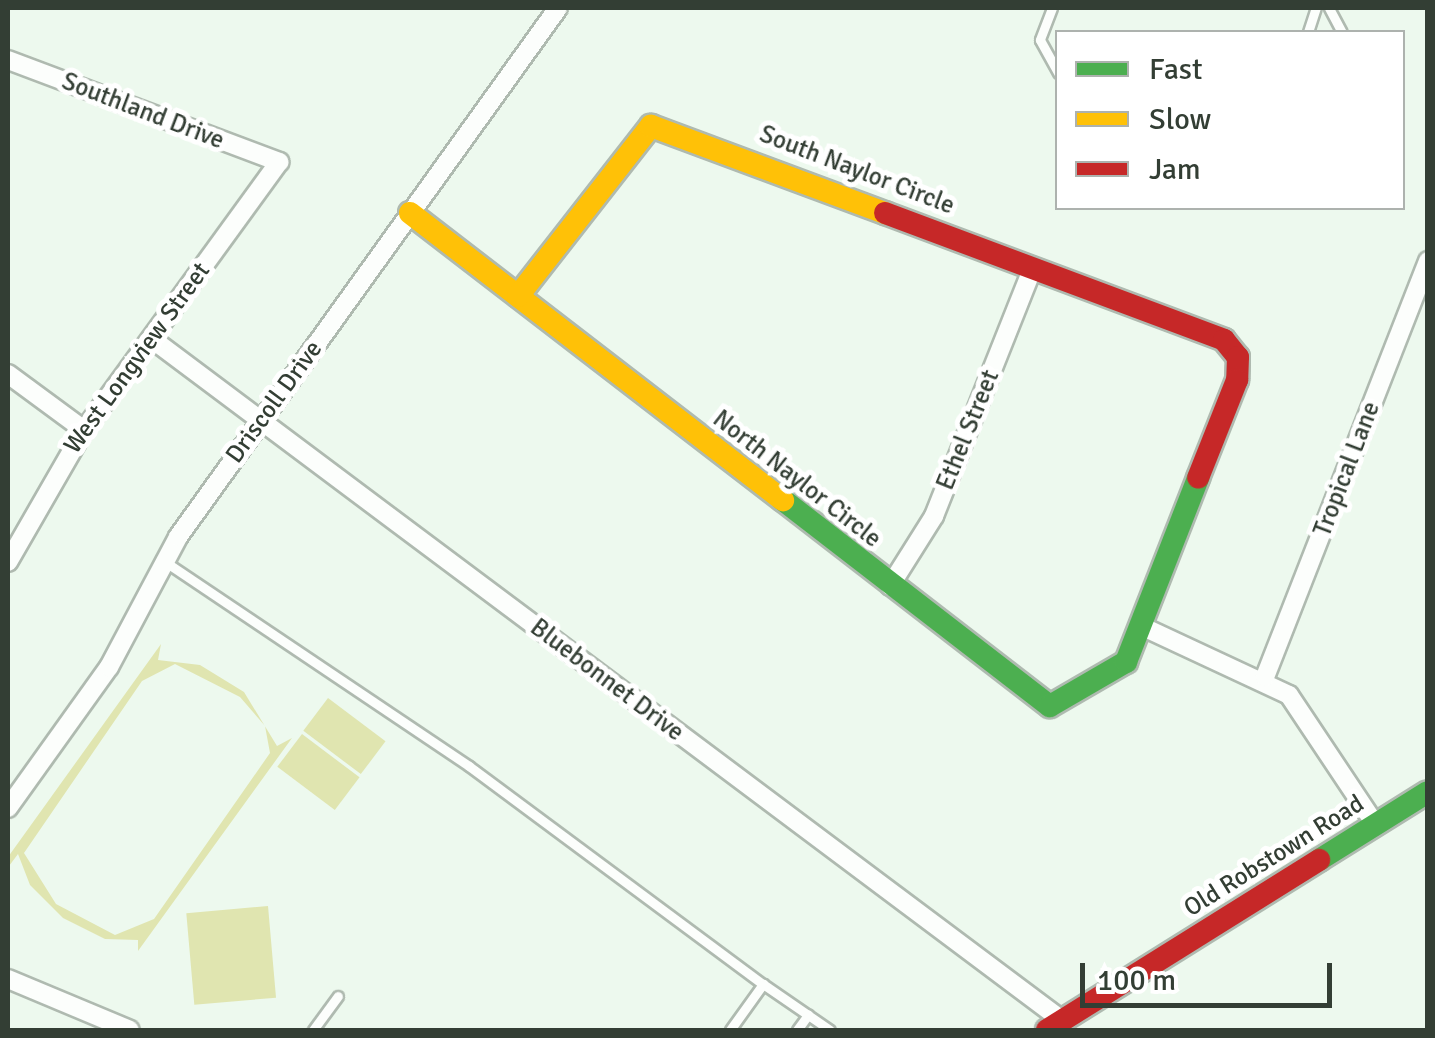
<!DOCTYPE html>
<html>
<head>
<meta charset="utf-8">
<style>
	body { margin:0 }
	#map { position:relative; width:1435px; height:1038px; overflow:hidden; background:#edf9ee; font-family:Signika,sans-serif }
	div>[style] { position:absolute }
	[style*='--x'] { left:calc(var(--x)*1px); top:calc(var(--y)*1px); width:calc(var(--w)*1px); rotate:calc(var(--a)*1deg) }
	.green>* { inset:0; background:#e0e5b0; transform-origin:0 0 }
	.roads { filter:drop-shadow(2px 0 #afbab0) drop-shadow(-2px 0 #afbab0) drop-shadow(0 2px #afbab0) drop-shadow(0 -2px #afbab0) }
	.lane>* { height:9px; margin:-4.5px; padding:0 4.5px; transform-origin:4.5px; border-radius:4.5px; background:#fcfefc }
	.street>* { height:18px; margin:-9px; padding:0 9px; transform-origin:9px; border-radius:9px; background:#fcfefc }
	.fast>* { height:22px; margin:-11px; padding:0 11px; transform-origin:11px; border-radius:11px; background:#4caf50 }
	.slow>* { height:22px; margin:-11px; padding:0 11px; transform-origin:11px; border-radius:11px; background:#ffc107 }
	.jam>* { height:22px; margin:-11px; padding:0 11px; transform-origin:11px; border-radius:11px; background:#c62828 }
	span { translate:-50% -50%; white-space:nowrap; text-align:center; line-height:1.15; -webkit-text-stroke:10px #fff; paint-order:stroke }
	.street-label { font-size:25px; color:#333e34 }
	.frame { position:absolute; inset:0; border:10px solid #333e34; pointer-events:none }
	.legend { position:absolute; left:1055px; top:30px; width:350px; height:180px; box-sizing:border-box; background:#fff; border:2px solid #adb2ae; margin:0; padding:12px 18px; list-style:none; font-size:30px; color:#333e34 }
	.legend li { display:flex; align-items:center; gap:20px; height:50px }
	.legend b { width:50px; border:2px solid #adb2ae }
	.scale { position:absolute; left:1080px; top:963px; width:252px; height:45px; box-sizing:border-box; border:5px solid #333e34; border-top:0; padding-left:12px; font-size:30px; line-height:35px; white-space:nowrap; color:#333e34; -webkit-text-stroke:8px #fff; paint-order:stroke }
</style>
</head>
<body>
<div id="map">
	<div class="green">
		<i style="clip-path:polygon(evenodd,161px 644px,158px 660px,200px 665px,244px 692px,277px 746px,292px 738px,138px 951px,138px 940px,105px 939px,63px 918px,30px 885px,18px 854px,9px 866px,8px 857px,161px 644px,175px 664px,240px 697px,265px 726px,270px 753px,154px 919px,115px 935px,56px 904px,24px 853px,142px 681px,175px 664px)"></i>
		<i style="left:328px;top:698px;width:72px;height:41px;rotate:37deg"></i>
		<i style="left:302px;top:734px;width:72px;height:41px;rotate:37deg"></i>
		<i style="left:268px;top:906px;width:92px;height:82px;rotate:85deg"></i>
	</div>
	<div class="roads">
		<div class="lane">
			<i style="--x:1052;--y:8;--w:34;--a:111"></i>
			<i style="--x:1040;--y:40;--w:38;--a:61"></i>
			<i style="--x:1329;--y:8;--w:27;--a:62"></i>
			<i style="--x:1308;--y:32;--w:25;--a:-72"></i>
			<i style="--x:164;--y:561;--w:367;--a:33.9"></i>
			<i style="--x:469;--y:766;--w:366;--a:36.6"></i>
			<i style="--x:313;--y:1030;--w:42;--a:-53.7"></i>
			<i style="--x:730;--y:1030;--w:57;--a:-54.3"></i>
			<i style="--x:763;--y:984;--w:81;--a:34.5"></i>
			<i style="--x:797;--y:1030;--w:19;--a:-54"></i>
		</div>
		<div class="street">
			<i style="--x:8;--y:60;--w:290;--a:20.6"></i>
			<i style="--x:279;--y:162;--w:331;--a:126"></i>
			<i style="--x:84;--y:430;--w:152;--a:119.9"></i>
			<i style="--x:152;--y:339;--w:1138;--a:36.82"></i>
			<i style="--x:8;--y:374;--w:94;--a:36.4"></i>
			<i style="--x:890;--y:586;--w:83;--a:-57.8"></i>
			<i style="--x:934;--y:516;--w:268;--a:-68.3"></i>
			<i style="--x:1141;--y:626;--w:163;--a:25"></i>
			<i style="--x:1289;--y:695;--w:155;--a:56.3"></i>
			<i style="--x:1265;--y:677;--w:447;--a:-68.6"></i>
			<i style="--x:8;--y:808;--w:173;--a:-54.4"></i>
			<i style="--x:109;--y:667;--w:147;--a:-62"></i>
			<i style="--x:178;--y:537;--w:651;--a:-54.31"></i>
			<i style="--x:8;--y:979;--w:132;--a:22.7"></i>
		</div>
		<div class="fast">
			<i style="--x:783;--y:500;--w:337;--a:37.7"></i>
			<i style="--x:1050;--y:706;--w:88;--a:-30.1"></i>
			<i style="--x:1126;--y:662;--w:198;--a:-68.6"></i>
			<i style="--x:1319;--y:860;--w:128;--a:-32"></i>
		</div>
		<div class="slow">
			<i style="--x:410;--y:213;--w:471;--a:37.6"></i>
			<i style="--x:518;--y:296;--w:216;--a:-52"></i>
			<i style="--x:651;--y:126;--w:250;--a:20.4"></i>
		</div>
		<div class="jam">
			<i style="--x:885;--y:213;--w:362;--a:20.5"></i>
			<i style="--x:1224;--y:340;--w:22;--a:51"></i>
			<i style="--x:1238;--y:357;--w:23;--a:92"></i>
			<i style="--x:1237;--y:380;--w:105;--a:111.7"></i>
			<i style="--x:1047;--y:1030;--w:321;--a:-32"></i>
		</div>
	</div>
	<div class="street-label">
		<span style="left:143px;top:111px;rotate:21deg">Southland Drive</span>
		<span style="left:857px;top:170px;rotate:21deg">South Naylor Circle</span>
		<span style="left:137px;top:358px;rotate:-54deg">West Longview Street</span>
		<span style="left:274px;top:402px;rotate:-54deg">Driscoll Drive</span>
		<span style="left:968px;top:430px;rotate:-68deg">Ethel Street</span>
		<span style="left:1347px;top:469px;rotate:-69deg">Tropical Lane</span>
		<span style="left:797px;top:479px;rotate:38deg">North Naylor Circle</span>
		<span style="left:607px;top:680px;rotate:37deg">Bluebonnet Drive</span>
		<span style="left:1274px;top:856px;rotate:-32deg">Old Robstown Road</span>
	</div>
	<div class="frame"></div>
	<ul class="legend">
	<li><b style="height:12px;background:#4caf50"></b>Fast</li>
	<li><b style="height:12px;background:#ffc107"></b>Slow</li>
	<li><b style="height:12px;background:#c62828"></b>Jam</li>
	</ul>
	<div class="scale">100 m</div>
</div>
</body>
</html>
